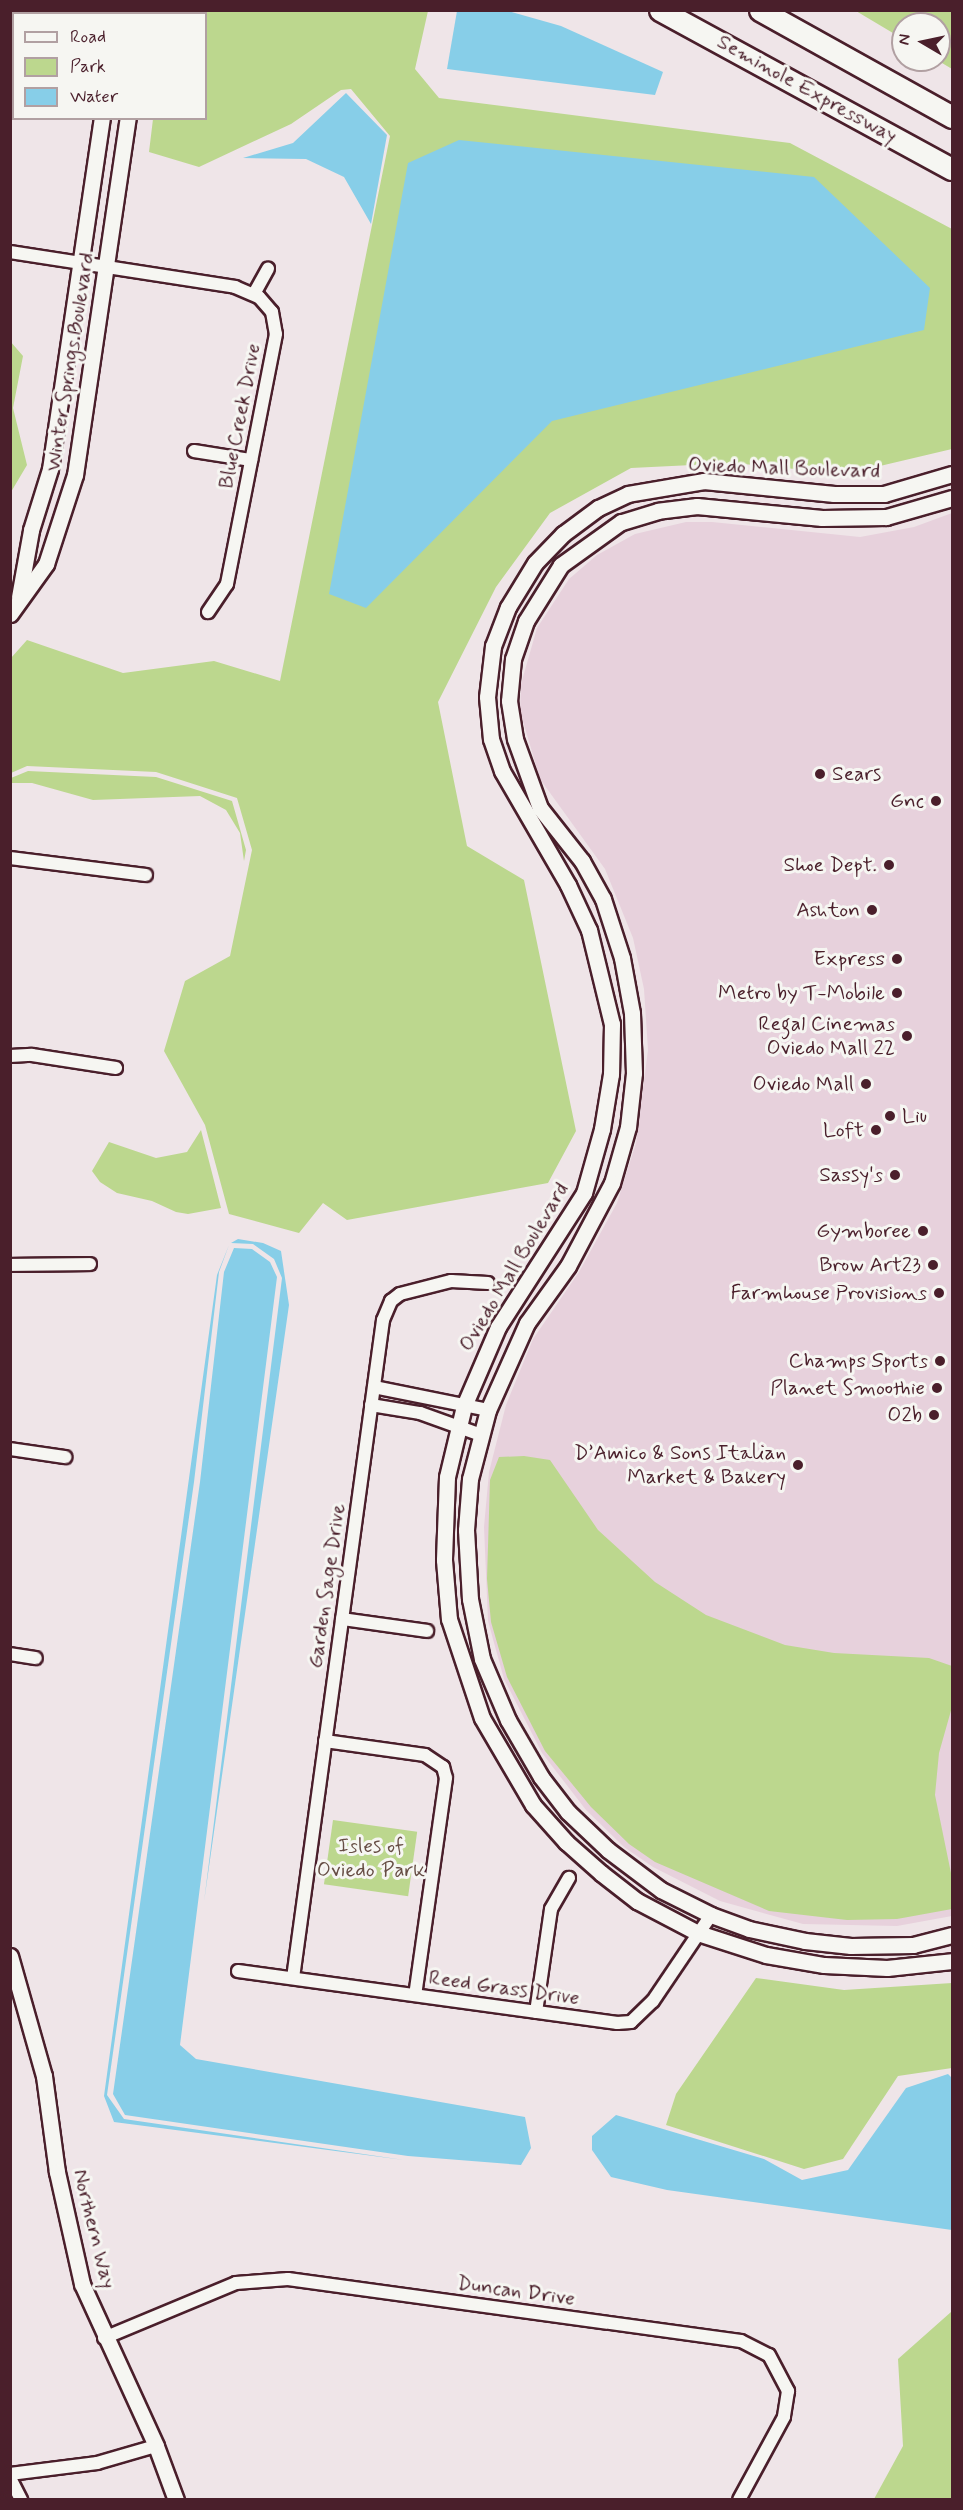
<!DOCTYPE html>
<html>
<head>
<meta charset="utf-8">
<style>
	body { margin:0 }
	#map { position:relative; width:963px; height:2510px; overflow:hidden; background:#efe5e8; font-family:Mynerve,sans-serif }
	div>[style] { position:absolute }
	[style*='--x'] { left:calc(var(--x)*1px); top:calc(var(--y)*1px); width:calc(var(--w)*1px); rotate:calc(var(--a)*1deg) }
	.built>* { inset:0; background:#e7d1dc }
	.green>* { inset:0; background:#bcd78e; transform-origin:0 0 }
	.water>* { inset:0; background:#87cee8 }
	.roads { filter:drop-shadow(2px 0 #4a1f2b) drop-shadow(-2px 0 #4a1f2b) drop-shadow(0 2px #4a1f2b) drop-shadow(0 -2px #4a1f2b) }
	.minor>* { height:12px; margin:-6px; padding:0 6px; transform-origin:6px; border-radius:6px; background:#f6f6f2 }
	.tertiary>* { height:15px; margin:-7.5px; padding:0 7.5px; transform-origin:7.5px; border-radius:7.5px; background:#f6f6f2 }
	.motorway>* { height:21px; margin:-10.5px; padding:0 10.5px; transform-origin:10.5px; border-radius:10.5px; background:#f6f6f2 }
	.dots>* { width:16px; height:16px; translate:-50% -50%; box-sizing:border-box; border:3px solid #f6f6f2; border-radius:50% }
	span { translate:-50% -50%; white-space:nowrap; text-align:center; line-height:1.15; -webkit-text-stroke:6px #f6f6f2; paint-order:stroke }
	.street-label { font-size:21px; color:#4a1f2b }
	.poi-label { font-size:21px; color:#4a1f2b }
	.left { translate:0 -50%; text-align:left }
	.right { translate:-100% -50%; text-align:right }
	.park-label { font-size:21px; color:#664d44 }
	.frame { position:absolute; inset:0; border:12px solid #4a1f2b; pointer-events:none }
	.legend { position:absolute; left:12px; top:12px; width:195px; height:108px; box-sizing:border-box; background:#f6f6f2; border:2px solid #b1a0a2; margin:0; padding:8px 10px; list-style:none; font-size:18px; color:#4a1f2b }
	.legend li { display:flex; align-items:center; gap:12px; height:30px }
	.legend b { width:30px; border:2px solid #b1a0a2 }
	.north { position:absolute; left:891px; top:12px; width:60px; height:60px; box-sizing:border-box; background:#f6f6f2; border:2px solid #b1a0a2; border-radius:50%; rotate:279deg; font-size:16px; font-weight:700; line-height:24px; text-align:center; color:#4a1f2b }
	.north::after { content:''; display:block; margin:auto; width:21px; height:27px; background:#4a1f2b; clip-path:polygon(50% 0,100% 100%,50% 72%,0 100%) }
</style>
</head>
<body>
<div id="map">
	<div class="built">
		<i style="clip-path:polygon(952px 513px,952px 1916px,897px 1926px,803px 1924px,720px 1901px,653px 1867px,624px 1847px,586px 1810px,542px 1753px,504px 1679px,488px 1621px,484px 1527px,489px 1472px,506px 1405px,533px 1339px,579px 1272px,617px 1203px,636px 1143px,648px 1050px,644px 989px,633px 938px,605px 869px,540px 779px,520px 711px,521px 684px,537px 628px,569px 579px,597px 555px,635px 534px,686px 522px,712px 522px,860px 537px,914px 527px)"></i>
	</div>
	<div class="green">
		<i style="clip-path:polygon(168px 11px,428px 11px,415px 69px,439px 98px,790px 143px,952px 229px,952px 449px,846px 474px,733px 463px,631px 468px,550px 513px,496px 587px,438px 702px,467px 846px,524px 880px,576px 1131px,548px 1183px,347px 1220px,323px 1203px,299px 1233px,229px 1214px,205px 1125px,164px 1051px,185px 981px,230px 956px,252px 850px,237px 798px,156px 772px,27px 766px,11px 773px,11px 658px,27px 640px,123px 673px,214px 661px,280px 681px,390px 136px,351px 89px,341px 90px,291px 124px,199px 167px,149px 152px,153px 119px,206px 118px,206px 14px,168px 13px)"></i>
		<i style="clip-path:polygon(856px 11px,952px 11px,952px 69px,937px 60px,939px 24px,903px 24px,903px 39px)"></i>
		<i style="clip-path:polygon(10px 341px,23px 356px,13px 408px,27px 465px,11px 492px)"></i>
		<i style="clip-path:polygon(28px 771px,156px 777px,232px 801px,246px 850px,244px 861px,240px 833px,226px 810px,200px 796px,93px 800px,32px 783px,11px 783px,11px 778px)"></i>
		<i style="clip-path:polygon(201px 1130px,221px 1208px,188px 1214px,176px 1212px,152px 1201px,117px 1193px,100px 1182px,92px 1171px,109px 1142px,156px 1158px,187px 1152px)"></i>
		<i style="clip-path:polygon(524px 1456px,550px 1460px,598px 1530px,655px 1582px,706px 1615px,785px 1645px,834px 1653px,929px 1658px,952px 1666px,952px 1707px,939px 1753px,935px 1795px,952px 1878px,952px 1909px,897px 1919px,847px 1920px,769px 1911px,655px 1862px,629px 1844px,591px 1807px,545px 1751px,507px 1677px,491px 1622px,487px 1579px,490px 1480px,499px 1457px)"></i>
		<i style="left:333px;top:1820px;width:85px;height:65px;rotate:8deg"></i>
		<i style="clip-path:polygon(756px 1978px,844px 1990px,952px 1983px,952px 2068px,898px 2076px,843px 2159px,804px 2169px,666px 2125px,676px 2094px)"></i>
		<i style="clip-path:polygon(951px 2312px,952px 2499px,874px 2499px,903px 2446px,898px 2359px)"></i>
	</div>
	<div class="water">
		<i style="clip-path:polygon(504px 10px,561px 26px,663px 72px,655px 95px,447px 69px,457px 11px)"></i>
		<i style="clip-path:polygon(346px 93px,387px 135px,371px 224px,344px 177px,306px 159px,243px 158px,293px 143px)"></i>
		<i style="clip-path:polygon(459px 140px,814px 177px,930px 288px,924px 330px,552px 421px,366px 608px,329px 594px,408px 163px)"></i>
		<i style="clip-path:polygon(238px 1239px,263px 1243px,281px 1251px,289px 1305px,204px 1902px,282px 1278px,274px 1259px,253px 1244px,231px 1243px)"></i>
		<i style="clip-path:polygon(229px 1245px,219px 1272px,194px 1482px,107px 2095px,124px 2119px,404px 2160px,114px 2122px,104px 2096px,217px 1275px)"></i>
		<i style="clip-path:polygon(234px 1248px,252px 1249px,270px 1262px,277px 1277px,180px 2045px,196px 2059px,525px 2117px,531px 2148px,521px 2165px,408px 2156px,125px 2115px,113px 2094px,200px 1482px,224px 1272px)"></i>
		<i style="clip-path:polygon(948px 2074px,952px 2078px,952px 2230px,667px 2190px,611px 2177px,592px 2150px,592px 2136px,616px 2115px,764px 2159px,802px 2180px,848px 2170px,906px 2088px)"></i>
	</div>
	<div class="roads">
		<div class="minor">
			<i style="--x:10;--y:55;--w:4;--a:14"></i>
			<i style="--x:10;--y:252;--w:228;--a:8.8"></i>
			<i style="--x:235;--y:287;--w:26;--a:23"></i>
			<i style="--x:259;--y:297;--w:20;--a:49"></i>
			<i style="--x:272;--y:312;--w:22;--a:80"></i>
			<i style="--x:276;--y:334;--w:255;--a:101.1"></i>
			<i style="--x:227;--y:584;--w:34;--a:124"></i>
			<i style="--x:254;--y:294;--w:29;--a:-61"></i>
			<i style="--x:194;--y:451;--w:58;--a:9"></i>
			<i style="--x:10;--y:858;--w:137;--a:7.1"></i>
			<i style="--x:10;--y:1056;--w:22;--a:-3"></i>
			<i style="--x:32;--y:1055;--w:85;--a:8.8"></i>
			<i style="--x:10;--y:1265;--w:80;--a:-0.7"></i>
			<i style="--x:374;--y:1387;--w:116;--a:11.4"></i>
			<i style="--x:371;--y:1405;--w:50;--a:9.3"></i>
			<i style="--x:420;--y:1413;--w:65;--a:19.8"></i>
			<i style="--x:10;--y:1449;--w:56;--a:8.3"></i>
			<i style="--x:342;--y:1619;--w:86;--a:8"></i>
			<i style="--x:10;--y:1654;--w:26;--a:9"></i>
			<i style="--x:325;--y:1741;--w:101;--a:8"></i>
			<i style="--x:425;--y:1755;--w:22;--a:34"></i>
			<i style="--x:443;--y:1767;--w:11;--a:75"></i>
			<i style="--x:446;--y:1778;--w:219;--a:98.1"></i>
			<i style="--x:238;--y:1971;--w:383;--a:7.8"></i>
			<i style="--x:617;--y:2023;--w:14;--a:-4"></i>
			<i style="--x:631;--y:2022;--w:30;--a:-44"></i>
			<i style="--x:653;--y:2001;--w:104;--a:-56"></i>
			<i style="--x:293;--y:1978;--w:664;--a:-82.21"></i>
			<i style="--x:383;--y:1320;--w:21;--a:-67"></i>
			<i style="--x:391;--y:1301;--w:11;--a:-38"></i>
			<i style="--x:400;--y:1294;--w:53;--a:-14.3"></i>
			<i style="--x:451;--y:1281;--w:37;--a:3"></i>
			<i style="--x:536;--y:2012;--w:104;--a:-81.7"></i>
			<i style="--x:551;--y:1909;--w:36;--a:-60"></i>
			<i style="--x:104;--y:2338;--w:143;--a:-22.6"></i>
			<i style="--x:236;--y:2283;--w:52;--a:-4.4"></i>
			<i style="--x:288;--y:2279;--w:457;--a:7.8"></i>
			<i style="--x:741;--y:2341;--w:31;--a:27"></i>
			<i style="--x:769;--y:2355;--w:41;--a:62.2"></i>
			<i style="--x:788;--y:2391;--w:26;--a:99"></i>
			<i style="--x:784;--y:2417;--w:94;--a:118.5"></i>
			<i style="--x:10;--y:2474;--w:88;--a:-7.2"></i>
			<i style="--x:97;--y:2463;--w:61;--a:-16.1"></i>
			<i style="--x:10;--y:2478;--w:25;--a:63"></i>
		</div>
		<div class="tertiary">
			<i style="--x:118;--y:14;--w:4;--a:-90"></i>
			<i style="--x:144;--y:14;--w:4;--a:-90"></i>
			<i style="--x:952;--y:474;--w:71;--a:163.6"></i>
			<i style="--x:884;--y:494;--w:50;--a:180"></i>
			<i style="--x:834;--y:494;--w:131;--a:-174.3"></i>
			<i style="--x:704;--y:481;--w:77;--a:170.3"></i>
			<i style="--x:628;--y:494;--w:33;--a:155"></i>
			<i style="--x:598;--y:508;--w:44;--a:143.4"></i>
			<i style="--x:563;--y:534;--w:40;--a:134"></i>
			<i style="--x:535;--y:563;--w:52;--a:121.5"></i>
			<i style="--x:508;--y:607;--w:42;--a:111"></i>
			<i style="--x:493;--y:646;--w:51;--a:96.7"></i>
			<i style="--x:487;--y:697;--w:42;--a:84.6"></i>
			<i style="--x:491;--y:739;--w:34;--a:71"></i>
			<i style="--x:502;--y:771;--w:132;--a:59.9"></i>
			<i style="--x:568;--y:885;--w:50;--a:65"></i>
			<i style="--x:589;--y:930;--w:97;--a:76.3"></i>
			<i style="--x:612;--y:1024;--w:50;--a:91.1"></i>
			<i style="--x:611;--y:1074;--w:56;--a:99.3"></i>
			<i style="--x:602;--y:1129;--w:66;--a:105.7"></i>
			<i style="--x:584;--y:1193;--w:159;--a:122.7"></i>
			<i style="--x:498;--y:1327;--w:86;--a:113.3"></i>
			<i style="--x:464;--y:1406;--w:73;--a:103.5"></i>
			<i style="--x:447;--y:1477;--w:83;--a:92.1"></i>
			<i style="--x:444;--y:1560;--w:59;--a:85.2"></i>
			<i style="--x:449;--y:1619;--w:104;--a:71.6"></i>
			<i style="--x:482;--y:1718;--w:101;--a:59.6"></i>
			<i style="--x:533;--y:1805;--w:50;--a:48.3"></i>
			<i style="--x:566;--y:1842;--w:47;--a:41.5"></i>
			<i style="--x:601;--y:1873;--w:46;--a:37.9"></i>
			<i style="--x:637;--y:1901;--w:69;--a:27.7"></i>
			<i style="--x:698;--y:1933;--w:71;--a:17.9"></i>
			<i style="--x:766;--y:1955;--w:59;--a:9.8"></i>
			<i style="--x:824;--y:1965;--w:63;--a:2.7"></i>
			<i style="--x:887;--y:1968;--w:65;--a:-6.1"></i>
			<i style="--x:952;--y:498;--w:69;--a:163.9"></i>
			<i style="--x:886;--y:517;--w:64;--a:179.1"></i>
			<i style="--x:822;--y:518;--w:126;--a:-174.5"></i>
			<i style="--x:697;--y:506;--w:39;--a:173"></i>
			<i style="--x:658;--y:511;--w:39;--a:163"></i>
			<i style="--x:621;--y:522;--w:74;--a:144.4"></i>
			<i style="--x:561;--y:565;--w:66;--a:122"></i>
			<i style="--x:526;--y:621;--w:40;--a:108.9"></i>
			<i style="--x:513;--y:659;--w:42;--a:95.4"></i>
			<i style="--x:509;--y:701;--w:38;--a:81"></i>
			<i style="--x:515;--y:739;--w:73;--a:70.1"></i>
			<i style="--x:540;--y:808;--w:68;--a:51.6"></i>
			<i style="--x:582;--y:861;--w:43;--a:61.1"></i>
			<i style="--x:603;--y:899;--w:62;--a:72.1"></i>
			<i style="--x:622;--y:958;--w:56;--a:79.7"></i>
			<i style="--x:632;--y:1013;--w:60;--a:88.1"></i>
			<i style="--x:634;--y:1073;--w:54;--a:96.3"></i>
			<i style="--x:628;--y:1127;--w:58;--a:105.9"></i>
			<i style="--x:612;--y:1183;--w:94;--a:117.9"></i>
			<i style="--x:568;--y:1266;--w:70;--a:125.7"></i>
			<i style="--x:527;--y:1323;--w:95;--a:114.1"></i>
			<i style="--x:488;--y:1410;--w:71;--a:104.6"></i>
			<i style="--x:470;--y:1479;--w:51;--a:94.5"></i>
			<i style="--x:466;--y:1530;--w:69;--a:86.7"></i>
			<i style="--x:470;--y:1599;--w:61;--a:78.7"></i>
			<i style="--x:482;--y:1659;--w:66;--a:66.9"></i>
			<i style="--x:508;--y:1720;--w:66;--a:59.9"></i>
			<i style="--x:541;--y:1777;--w:44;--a:52.4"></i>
			<i style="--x:568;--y:1812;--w:55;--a:43.5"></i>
			<i style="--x:608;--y:1850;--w:66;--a:37"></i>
			<i style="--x:661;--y:1890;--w:56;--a:26.6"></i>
			<i style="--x:711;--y:1915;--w:40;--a:20.2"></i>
			<i style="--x:749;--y:1929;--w:57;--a:12.1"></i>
			<i style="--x:805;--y:1941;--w:46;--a:6.2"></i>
			<i style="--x:851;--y:1946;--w:62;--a:-0.9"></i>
			<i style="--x:913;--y:1945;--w:40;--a:-14.4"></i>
			<i style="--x:19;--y:597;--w:68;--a:-79.8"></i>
			<i style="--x:31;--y:530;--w:64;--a:-72.7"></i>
			<i style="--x:50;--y:469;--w:355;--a:-81.6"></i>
			<i style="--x:10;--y:614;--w:62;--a:-54.2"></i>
			<i style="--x:46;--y:564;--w:94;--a:-72"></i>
			<i style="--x:75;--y:475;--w:361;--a:-81.6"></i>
			<i style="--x:10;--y:1956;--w:125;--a:74.2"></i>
			<i style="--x:44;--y:2076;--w:97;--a:82.3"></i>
			<i style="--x:57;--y:2172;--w:115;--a:77.4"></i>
			<i style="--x:82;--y:2284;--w:178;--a:65.4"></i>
			<i style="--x:156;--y:2446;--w:58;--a:69.7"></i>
		</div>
		<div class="motorway">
			<i style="--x:660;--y:10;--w:332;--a:28.6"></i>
			<i style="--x:760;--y:10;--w:220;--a:29.1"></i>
		</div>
	</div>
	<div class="dots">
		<i style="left:820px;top:774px;background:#4a1f2b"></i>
		<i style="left:936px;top:801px;background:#4a1f2b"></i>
		<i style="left:889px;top:865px;background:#4a1f2b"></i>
		<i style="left:872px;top:910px;background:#4a1f2b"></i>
		<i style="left:897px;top:959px;background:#4a1f2b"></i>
		<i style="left:897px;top:993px;background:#4a1f2b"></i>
		<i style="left:907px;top:1036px;background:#4a1f2b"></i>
		<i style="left:866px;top:1084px;background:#4a1f2b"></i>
		<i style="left:890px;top:1116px;background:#4a1f2b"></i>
		<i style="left:876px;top:1130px;background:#4a1f2b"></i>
		<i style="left:895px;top:1175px;background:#4a1f2b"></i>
		<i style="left:923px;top:1231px;background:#4a1f2b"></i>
		<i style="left:933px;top:1265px;background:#4a1f2b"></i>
		<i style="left:939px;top:1293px;background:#4a1f2b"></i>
		<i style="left:940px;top:1361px;background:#4a1f2b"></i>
		<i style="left:937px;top:1388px;background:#4a1f2b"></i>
		<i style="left:934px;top:1415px;background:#4a1f2b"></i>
		<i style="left:798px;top:1465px;background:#4a1f2b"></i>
	</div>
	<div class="street-label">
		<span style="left:807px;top:89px;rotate:29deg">Seminole Expressway</span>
		<span style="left:70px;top:362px;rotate:-81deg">Winter Springs Boulevard</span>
		<span style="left:240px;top:416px;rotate:-79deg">Blue Creek Drive</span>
		<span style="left:784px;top:468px;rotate:2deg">Oviedo Mall Boulevard</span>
		<span style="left:514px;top:1267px;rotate:-59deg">Oviedo Mall Boulevard</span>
		<span style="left:327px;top:1586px;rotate:-82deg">Garden Sage Drive</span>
		<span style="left:504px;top:1988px;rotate:8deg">Reed Grass Drive</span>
		<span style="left:94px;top:2229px;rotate:76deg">Northern Way</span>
		<span style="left:516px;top:2291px;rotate:8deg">Duncan Drive</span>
	</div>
	<div class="poi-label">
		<span class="left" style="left:832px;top:774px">Sears</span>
		<span class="right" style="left:924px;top:801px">Gnc</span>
		<span class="right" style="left:877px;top:865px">Shoe Dept.</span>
		<span class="right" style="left:860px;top:910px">Ashton</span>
		<span class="right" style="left:885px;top:959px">Express</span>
		<span class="right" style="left:885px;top:993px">Metro by T-Mobile</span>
		<span class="right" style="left:895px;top:1036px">Regal Cinemas<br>Oviedo Mall 22</span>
		<span class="right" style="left:854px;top:1084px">Oviedo Mall</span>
		<span class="left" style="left:902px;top:1116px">Liu</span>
		<span class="right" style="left:864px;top:1130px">Loft</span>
		<span class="right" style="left:883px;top:1175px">Sassy's</span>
		<span class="right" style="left:911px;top:1231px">Gymboree</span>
		<span class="right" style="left:921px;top:1265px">Brow Art23</span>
		<span class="right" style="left:927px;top:1293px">Farmhouse Provisions</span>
		<span class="right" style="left:928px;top:1361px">Champs Sports</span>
		<span class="right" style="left:925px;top:1388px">Planet Smoothie</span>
		<span class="right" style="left:922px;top:1415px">O2b</span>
		<span class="right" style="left:786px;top:1465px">D’Amico &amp; Sons Italian<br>Market &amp; Bakery</span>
	</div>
	<div class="park-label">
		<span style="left:371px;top:1858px">Isles of<br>Oviedo Park</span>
	</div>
	<div class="frame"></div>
	<ul class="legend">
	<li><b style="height:8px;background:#f6f6f2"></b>Road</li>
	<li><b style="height:16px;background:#bcd78e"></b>Park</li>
	<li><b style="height:16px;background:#87cee8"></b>Water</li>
	</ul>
	<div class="north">N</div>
</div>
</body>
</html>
